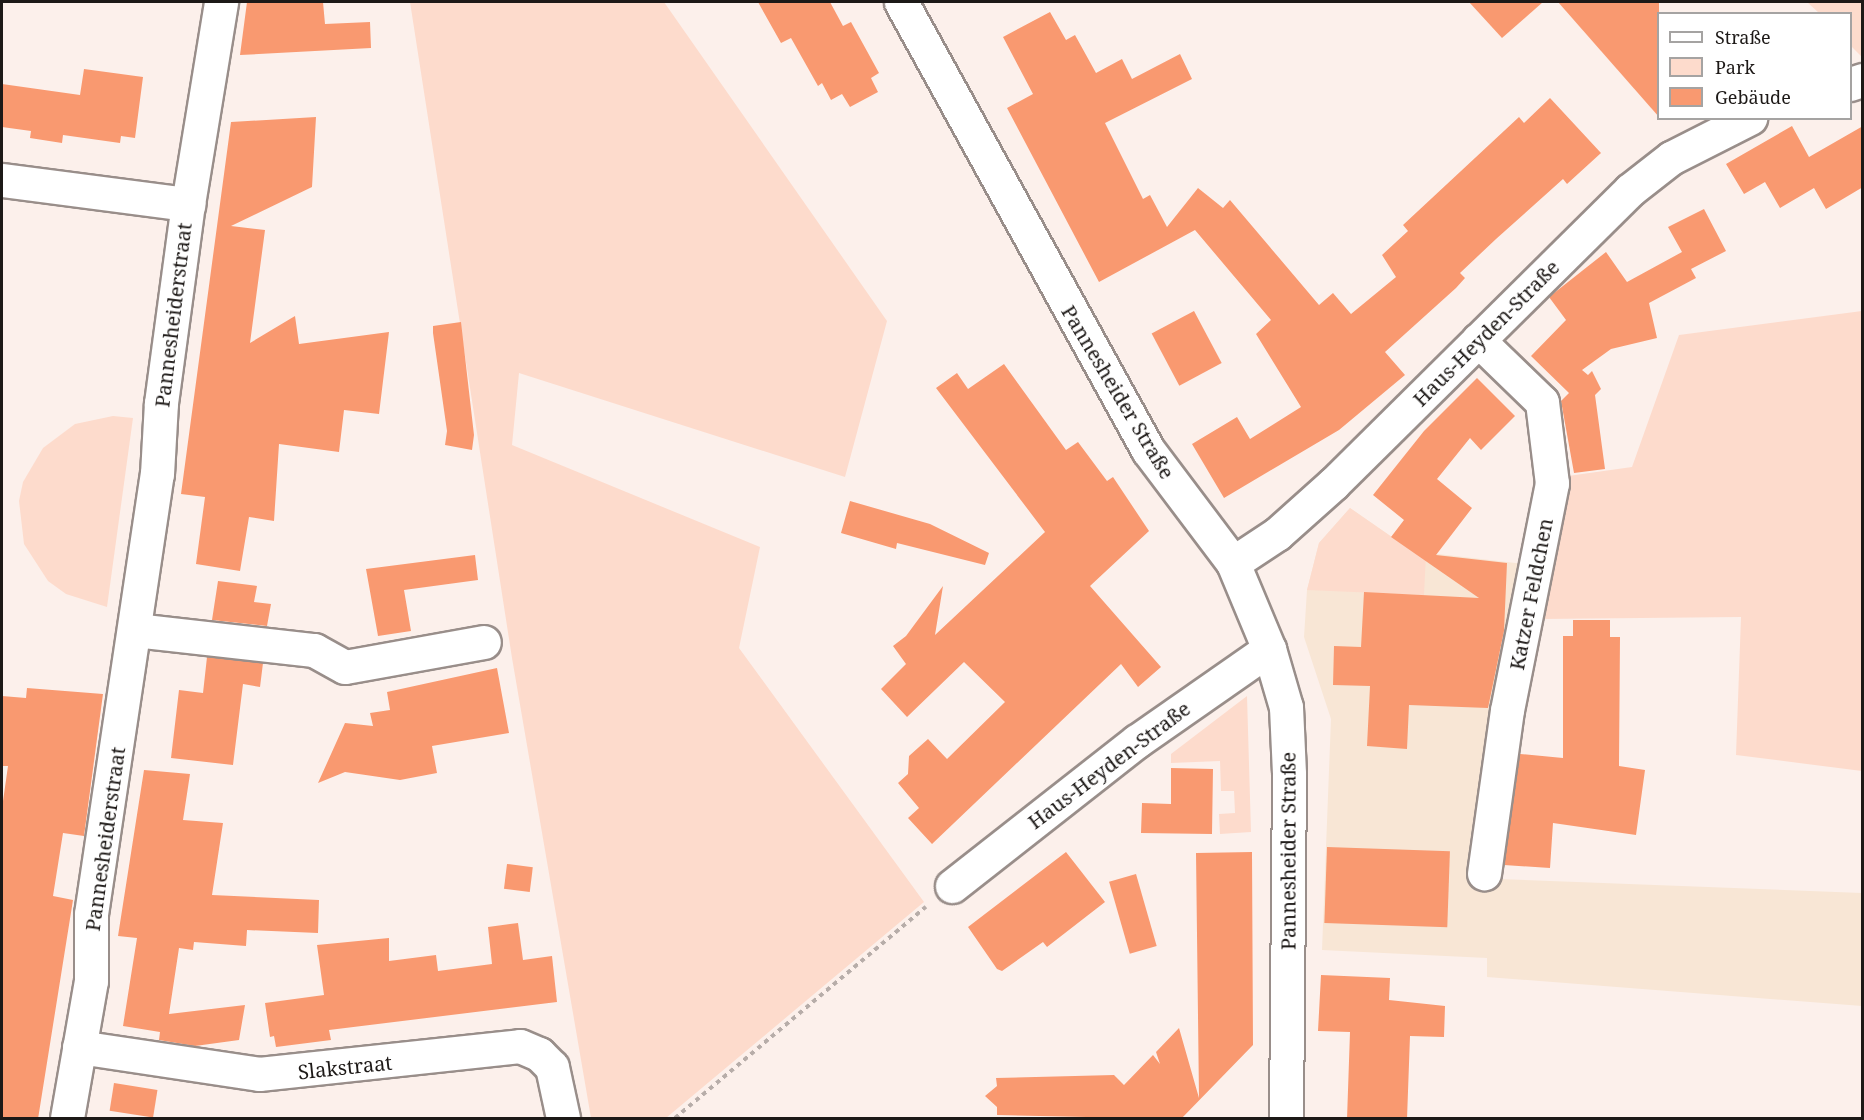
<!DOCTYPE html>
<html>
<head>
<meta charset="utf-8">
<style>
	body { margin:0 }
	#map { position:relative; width:1864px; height:1120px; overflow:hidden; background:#fcf0eb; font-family:"Noto Serif",serif }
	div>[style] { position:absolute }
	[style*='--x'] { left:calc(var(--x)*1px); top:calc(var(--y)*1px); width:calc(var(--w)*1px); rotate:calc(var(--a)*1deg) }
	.education>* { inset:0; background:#f8e6d5 }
	.green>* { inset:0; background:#fddbcc }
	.building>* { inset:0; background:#f99970; transform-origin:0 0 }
	.path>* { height:4px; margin-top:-2px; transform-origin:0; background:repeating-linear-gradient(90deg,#b7ada9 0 4.5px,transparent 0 9px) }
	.roads { filter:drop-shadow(2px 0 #998e8a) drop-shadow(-2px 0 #998e8a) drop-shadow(0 2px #998e8a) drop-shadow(0 -2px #998e8a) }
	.minor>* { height:33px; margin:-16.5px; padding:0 16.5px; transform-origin:16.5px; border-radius:16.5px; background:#fff }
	span { translate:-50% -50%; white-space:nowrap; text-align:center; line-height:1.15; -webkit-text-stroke:6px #fff; paint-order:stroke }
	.street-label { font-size:20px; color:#1d1917 }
	.frame { position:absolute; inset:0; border:3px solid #1d1917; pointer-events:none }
	.legend { position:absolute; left:1657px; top:12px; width:195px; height:108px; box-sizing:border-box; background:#fff; border:2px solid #a5a3a2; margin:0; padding:8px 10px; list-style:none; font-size:18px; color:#1d1917 }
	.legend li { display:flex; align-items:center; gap:12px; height:30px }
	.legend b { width:30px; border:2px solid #a5a3a2 }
</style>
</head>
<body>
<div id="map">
	<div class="education">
		<i style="clip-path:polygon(1350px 508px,1412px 551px,1524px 564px,1472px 878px,1862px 893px,1862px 1006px,1487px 977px,1487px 958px,1322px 950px,1331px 719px,1304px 637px,1307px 590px,1319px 543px)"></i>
	</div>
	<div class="green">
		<i style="clip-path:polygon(410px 2px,664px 2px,887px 321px,845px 477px,519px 373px,512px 445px,760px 547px,739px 648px,924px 902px,666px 1118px,591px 1118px,512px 658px)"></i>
		<i style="clip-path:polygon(1807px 2px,1862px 2px,1862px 57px,1851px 46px,1850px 14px,1819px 13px)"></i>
		<i style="clip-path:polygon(1862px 311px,1862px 771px,1736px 755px,1741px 617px,1541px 619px,1568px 476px,1632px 467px,1679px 335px)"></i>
		<i style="clip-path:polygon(113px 416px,133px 418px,107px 607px,66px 594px,48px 581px,24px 544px,19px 501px,23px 482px,43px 448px,75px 424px)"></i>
		<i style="clip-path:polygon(1350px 508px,1412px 551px,1426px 554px,1424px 595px,1307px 590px,1319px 543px)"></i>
		<i style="clip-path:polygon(1247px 696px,1251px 832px,1220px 834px,1219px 814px,1235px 813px,1234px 791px,1221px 791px,1220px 761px,1171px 763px,1171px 754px)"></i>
	</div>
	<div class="building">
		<i style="clip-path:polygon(247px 2px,323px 2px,325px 24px,370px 22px,371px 48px,240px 55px)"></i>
		<i style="clip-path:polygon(758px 2px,830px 2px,843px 26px,851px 22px,879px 73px,871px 78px,878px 92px,850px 107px,842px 94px,831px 100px,822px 83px,818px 86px,791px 38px,781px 43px)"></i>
		<i style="clip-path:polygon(1469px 2px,1543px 2px,1502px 38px)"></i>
		<i style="clip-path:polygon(1558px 2px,1659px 2px,1659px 117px)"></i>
		<i style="clip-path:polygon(1050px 12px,1066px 40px,1075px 35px,1096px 73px,1122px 59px,1132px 79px,1180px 54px,1192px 79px,1105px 123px,1143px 199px,1150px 195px,1167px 227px,1198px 188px,1223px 208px,1230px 200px,1319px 305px,1333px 293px,1351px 314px,1396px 277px,1382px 255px,1408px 231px,1403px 225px,1519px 117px,1524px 123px,1550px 98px,1601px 153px,1567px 184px,1563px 179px,1496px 239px,1460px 273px,1465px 278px,1456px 288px,1385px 352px,1405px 375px,1339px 430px,1224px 498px,1192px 444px,1237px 417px,1250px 439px,1301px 407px,1256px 334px,1271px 320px,1195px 230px,1099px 282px,1007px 108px,1033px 94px,1003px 37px)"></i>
		<i style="clip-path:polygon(84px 69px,143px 77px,135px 138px,121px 136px,120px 143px,63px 135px,62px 143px,30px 138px,31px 131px,2px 127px,2px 84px,80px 95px)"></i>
		<i style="clip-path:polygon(316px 117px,312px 187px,231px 226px,265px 230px,250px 343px,295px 316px,299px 344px,389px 332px,379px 414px,344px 410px,339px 452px,279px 444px,274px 521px,249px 517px,240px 571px,196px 564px,205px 497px,181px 494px,231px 122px)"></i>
		<i style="clip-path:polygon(1792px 126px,1809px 157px,1863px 126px,1863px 187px,1826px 209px,1814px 188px,1780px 208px,1765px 182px,1744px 194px,1726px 164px)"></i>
		<i style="clip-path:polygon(1704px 209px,1726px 251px,1691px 269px,1696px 278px,1649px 303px,1657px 338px,1611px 349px,1582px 370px,1588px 375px,1592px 371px,1601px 389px,1595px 395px,1605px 469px,1574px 473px,1561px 401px,1569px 393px,1531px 356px,1566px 320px,1549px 297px,1606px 252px,1627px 282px,1682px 252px,1668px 227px)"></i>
		<i style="left:1194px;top:311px;width:59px;height:48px;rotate:62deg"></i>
		<i style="clip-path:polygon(461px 322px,474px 435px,472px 450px,445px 445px,447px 431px,433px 333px,433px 326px)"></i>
		<i style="clip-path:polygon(1004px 364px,1066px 450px,1078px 442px,1107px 481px,1113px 477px,1149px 531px,1090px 586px,1161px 667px,1138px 687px,1121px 664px,932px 844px,908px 818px,919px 808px,898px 783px,908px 774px,909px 756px,928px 739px,947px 759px,1005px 702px,964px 662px,907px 717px,881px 689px,906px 664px,893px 646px,906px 636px,943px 586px,935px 635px,1045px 532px,936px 388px,957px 373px,968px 389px)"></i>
		<i style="clip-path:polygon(1477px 378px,1515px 416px,1481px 450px,1470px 438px,1437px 479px,1472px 508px,1436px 555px,1507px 563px,1504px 631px,1488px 708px,1409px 705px,1407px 749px,1367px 746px,1370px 686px,1333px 685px,1334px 646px,1361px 647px,1364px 592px,1479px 598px,1391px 537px,1404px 520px,1373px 495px,1424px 431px)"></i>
		<i style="clip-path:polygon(850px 501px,930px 524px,989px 553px,985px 565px,897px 543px,896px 549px,841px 533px)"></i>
		<i style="clip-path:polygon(475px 555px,478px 580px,404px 590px,411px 631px,378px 636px,366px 569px)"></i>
		<i style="clip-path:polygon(218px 581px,257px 586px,254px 602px,271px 604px,267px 626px,212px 620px)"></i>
		<i style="clip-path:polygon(1573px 620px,1610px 620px,1610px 637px,1620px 637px,1619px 766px,1645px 770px,1636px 835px,1553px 823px,1550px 868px,1504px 865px,1520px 754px,1563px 758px,1563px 636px,1573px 636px)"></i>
		<i style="clip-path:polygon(207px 657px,263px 663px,260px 687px,243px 684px,233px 765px,171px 758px,179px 690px,203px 693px)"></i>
		<i style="clip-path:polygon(497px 668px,509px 733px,432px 746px,437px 773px,400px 780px,345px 772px,318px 783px,345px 723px,373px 726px,370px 713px,390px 710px,387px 692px)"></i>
		<i style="clip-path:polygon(27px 688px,103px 694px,84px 836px,63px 833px,53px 896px,73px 900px,38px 1119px,2px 1119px,2px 808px,8px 766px,2px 766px,2px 696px,26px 698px)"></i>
		<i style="clip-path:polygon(1171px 768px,1213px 769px,1212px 834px,1141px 833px,1142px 803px,1171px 804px)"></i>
		<i style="clip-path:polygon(144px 770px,190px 774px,183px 820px,223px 823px,212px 895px,319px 900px,318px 933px,247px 930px,246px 946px,194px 942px,193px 950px,179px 948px,169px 1014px,245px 1005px,239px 1040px,195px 1046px,159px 1040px,160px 1032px,123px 1026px,137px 938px,118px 936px)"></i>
		<i style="left:1327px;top:847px;width:123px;height:76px;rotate:2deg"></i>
		<i style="clip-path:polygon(1066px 852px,1105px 902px,1047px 947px,1043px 942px,1002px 971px,997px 969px,968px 927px)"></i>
		<i style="clip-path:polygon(1252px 852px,1253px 1045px,1181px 1119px,997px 1115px,997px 1107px,985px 1096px,997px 1086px,996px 1078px,1114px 1075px,1124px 1085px,1153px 1055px,1160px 1064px,1156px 1052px,1179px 1028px,1199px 1098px,1196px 853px)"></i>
		<i style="left:507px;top:864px;width:26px;height:25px;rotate:7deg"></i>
		<i style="left:1136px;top:874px;width:75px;height:28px;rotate:74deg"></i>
		<i style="clip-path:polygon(518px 923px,523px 960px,552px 956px,557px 1002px,329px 1030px,331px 1040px,276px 1047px,274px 1036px,270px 1037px,265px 1003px,324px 995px,317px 945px,389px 938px,389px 961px,436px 955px,438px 971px,492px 964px,488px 927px)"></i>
		<i style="clip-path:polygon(1321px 975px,1390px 978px,1389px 1000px,1445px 1006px,1444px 1037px,1410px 1036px,1407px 1119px,1347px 1119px,1350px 1032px,1318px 1031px)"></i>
		<i style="left:114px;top:1083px;width:44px;height:28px;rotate:9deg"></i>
	</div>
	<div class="path">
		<i style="--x:675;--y:1118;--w:328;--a:-40.1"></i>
	</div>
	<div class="roads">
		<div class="minor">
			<i style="--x:901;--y:2;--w:512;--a:61.13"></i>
			<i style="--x:1148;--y:450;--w:141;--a:53"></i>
			<i style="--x:1233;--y:563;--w:93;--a:67.3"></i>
			<i style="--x:1269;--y:649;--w:60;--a:73.7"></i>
			<i style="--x:1286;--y:707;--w:67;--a:87.4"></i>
			<i style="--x:1289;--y:774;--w:344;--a:90.5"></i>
			<i style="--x:1850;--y:84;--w:13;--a:-18"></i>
			<i style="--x:2;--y:180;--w:188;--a:7.4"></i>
			<i style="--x:1478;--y:340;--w:89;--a:44.1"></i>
			<i style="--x:1542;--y:402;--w:82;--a:83"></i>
			<i style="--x:1552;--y:483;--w:231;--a:101.2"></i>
			<i style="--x:1507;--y:710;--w:165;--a:98"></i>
			<i style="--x:1233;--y:563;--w:53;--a:-33.4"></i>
			<i style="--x:1277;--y:534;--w:76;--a:-41.8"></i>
			<i style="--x:1334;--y:483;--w:416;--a:-44.7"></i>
			<i style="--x:1630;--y:190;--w:52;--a:-38"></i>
			<i style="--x:1671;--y:158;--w:89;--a:-26.9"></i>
			<i style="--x:135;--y:630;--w:180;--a:6.4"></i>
			<i style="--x:314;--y:650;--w:35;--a:29"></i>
			<i style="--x:345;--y:667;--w:141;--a:-10.2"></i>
			<i style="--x:952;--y:886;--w:235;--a:-38.1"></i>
			<i style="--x:1137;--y:741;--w:161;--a:-34.9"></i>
			<i style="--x:79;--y:1047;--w:182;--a:8.5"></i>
			<i style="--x:259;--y:1074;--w:262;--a:-6.1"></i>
			<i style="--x:520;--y:1046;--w:21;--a:23"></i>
			<i style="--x:539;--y:1054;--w:18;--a:45"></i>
			<i style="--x:552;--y:1067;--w:52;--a:77.8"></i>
			<i style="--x:67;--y:1118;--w:139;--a:-80.1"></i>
			<i style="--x:91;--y:981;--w:67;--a:-90"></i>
			<i style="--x:91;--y:914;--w:445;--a:-81.5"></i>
			<i style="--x:157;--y:474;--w:71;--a:-86.8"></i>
			<i style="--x:161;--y:403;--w:201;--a:-82.3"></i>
			<i style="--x:188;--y:204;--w:205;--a:-80.7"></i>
		</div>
	</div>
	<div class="street-label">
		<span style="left:173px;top:315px;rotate:-83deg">Pannesheiderstraat</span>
		<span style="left:1486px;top:333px;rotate:-45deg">Haus-Heyden-Straße</span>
		<span style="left:1118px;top:392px;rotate:59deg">Pannesheider Straße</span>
		<span style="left:1531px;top:594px;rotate:-79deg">Katzer Feldchen</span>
		<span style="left:1109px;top:765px;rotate:-37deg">Haus-Heyden-Straße</span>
		<span style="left:105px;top:839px;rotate:-82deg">Pannesheiderstraat</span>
		<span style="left:1288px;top:851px;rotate:-90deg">Pannesheider Straße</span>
		<span style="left:345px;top:1067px;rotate:-6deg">Slakstraat</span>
	</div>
	<div class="frame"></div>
	<ul class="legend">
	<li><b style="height:8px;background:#fff"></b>Straße</li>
	<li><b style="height:16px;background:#fddbcc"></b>Park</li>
	<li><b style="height:16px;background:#f99970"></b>Gebäude</li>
	</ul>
</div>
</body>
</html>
